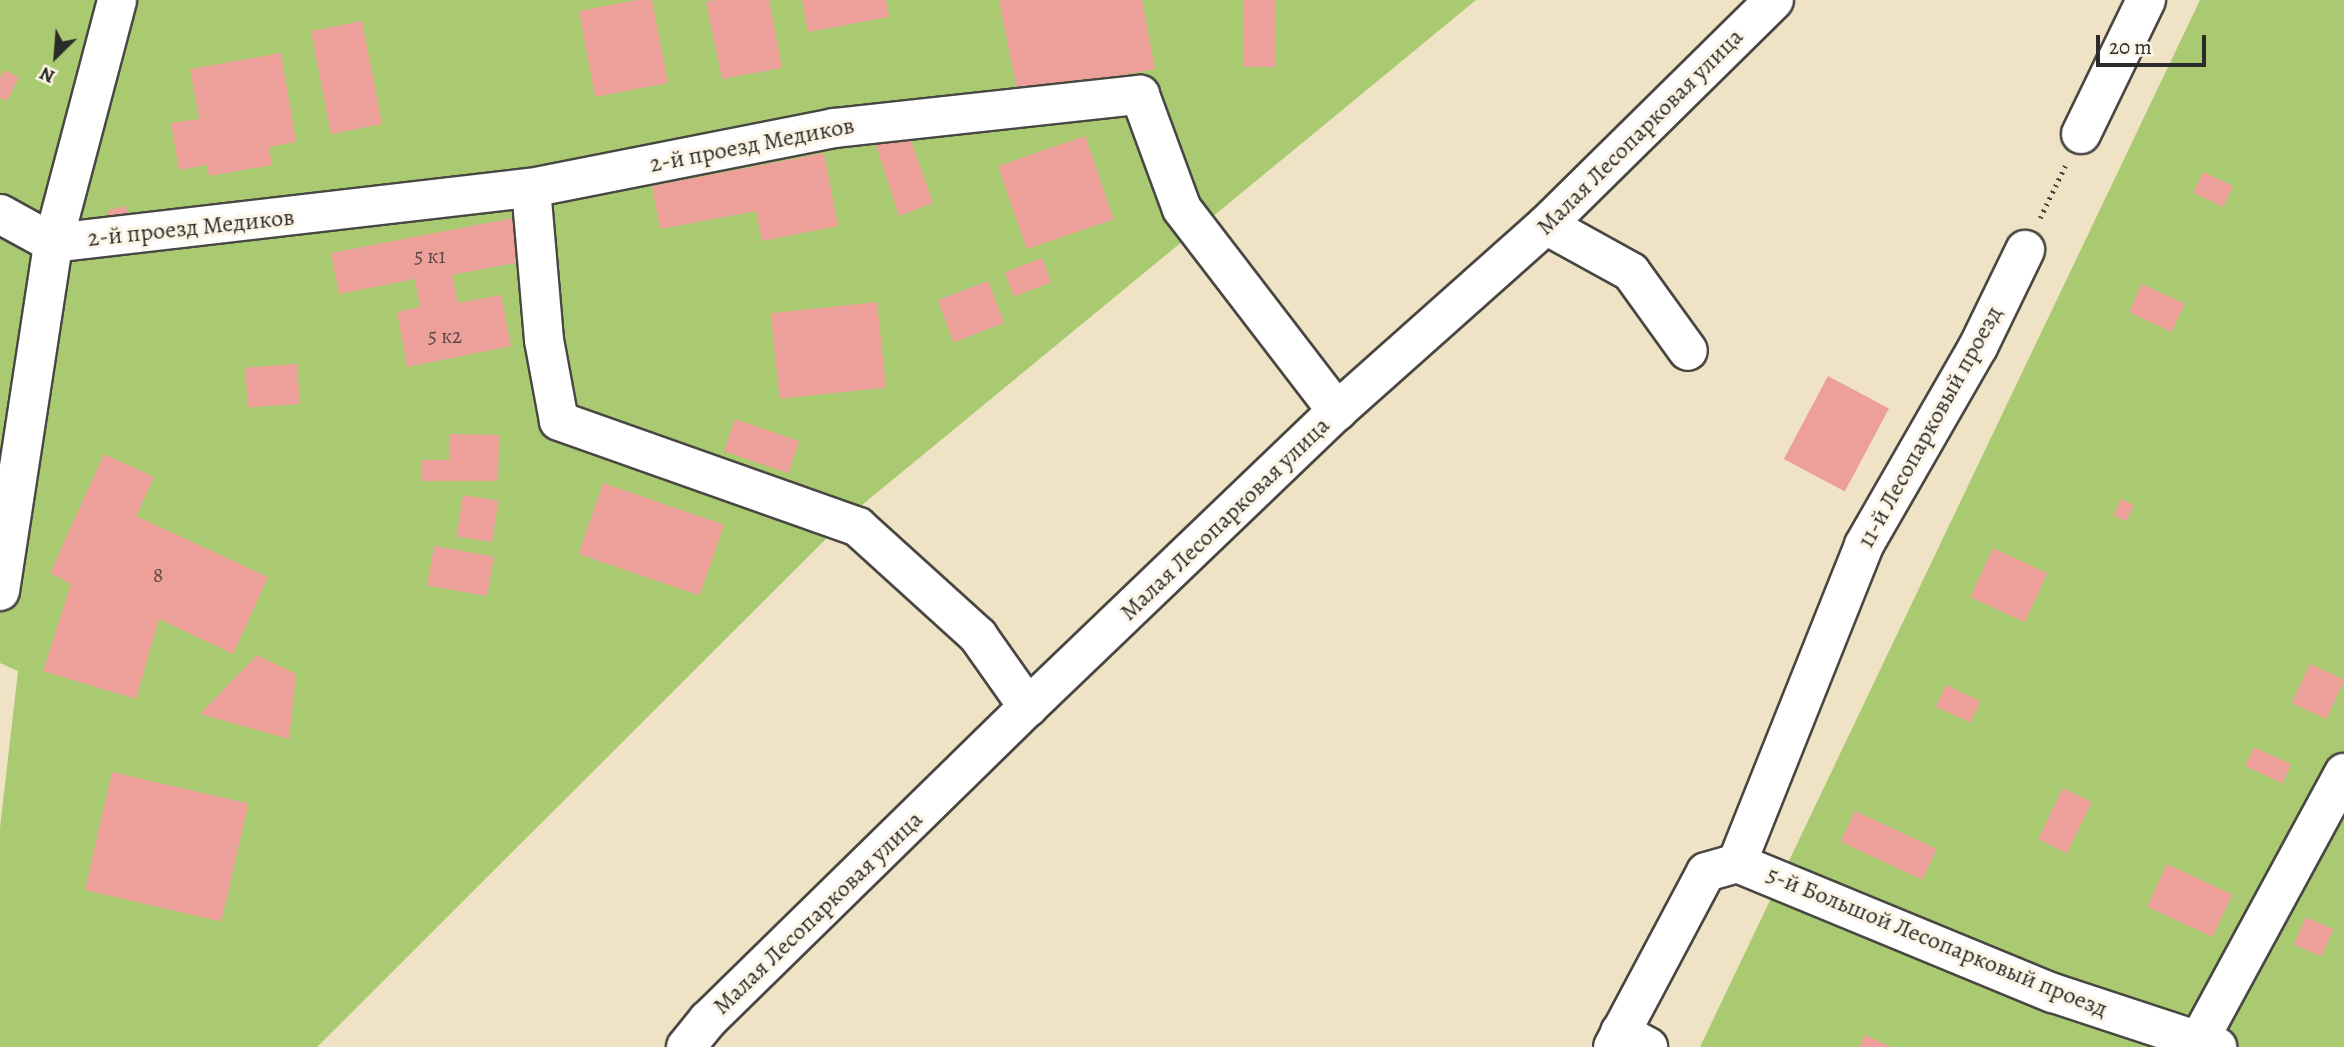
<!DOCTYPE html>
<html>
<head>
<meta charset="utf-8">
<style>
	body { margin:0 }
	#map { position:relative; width:2344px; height:1047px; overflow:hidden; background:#f0e3c5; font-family:Alegreya,serif }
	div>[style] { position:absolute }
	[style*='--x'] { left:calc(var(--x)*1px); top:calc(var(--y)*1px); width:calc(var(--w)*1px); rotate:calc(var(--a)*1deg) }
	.green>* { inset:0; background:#aaca72 }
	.building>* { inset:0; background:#eca099; transform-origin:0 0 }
	.path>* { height:4.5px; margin-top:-2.25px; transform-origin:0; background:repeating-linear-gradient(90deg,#494742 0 2px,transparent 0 7px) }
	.roads { filter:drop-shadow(2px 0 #494742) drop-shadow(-2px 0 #494742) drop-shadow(0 2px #494742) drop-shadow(0 -2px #494742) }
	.minor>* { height:38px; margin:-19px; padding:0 19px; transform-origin:19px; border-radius:19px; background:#fff }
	span { translate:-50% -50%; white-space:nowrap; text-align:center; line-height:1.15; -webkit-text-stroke:6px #fcf5e5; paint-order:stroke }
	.number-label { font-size:21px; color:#5b4846 }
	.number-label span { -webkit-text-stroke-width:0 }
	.street-label { font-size:24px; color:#2b2b2b }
	.north { position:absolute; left:21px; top:21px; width:70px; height:70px; -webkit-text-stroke:5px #fcf5e5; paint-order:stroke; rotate:205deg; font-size:19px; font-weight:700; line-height:28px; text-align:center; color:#2b2b2b }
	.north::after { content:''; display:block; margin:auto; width:24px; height:32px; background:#2b2b2b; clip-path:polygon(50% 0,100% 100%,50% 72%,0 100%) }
	.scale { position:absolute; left:2096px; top:35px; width:110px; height:32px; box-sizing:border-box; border:4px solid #2b2b2b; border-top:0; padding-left:9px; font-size:21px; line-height:24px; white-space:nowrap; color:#2b2b2b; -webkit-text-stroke:5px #fcf5e5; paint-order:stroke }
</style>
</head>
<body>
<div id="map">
	<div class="green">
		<i style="clip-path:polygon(0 0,1476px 0,851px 514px,317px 1047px,0 1047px,0 828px,18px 671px,0 663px)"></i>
		<i style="clip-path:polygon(2200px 0,2344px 0,2344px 1047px,1700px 1047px)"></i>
	</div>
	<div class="building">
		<i style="clip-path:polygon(637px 0,652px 0,668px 83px,595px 97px,579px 11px)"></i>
		<i style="clip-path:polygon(715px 0,769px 0,782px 68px,722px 79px,706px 2px)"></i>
		<i style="clip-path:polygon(802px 0,886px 0,889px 17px,808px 32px)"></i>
		<i style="clip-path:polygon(999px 0,1142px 0,1155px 69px,1018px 95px)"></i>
		<i style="left:1244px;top:0;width:32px;height:67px"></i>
		<i style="left:362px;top:21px;width:105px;height:52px;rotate:79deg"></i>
		<i style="clip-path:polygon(281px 53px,296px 142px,269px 147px,272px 165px,209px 176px,207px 165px,179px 170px,171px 123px,199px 119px,190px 69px)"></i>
		<i style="clip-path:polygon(4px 70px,19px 77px,7px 101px,0 98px,0 78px)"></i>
		<i style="left:1085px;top:136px;width:88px;height:92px;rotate:71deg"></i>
		<i style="clip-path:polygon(911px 141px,933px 203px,899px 216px,876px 145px)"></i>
		<i style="clip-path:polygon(824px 153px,838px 226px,762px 241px,756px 211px,660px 229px,652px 186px)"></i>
		<i style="left:2203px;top:172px;width:33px;height:23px;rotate:25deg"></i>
		<i style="left:126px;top:206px;width:17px;height:19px;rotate:77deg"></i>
		<i style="clip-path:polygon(512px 218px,521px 262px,452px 275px,458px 303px,501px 295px,511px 346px,407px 367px,397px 312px,420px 307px,415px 279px,339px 294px,331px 253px)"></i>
		<i style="left:1042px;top:258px;width:26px;height:40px;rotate:69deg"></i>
		<i style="left:988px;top:281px;width:45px;height:54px;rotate:69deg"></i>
		<i style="left:2142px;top:284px;width:47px;height:31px;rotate:25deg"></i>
		<i style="left:877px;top:302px;width:86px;height:107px;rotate:84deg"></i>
		<i style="left:297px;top:364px;width:40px;height:52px;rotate:86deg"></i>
		<i style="left:1828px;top:376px;width:69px;height:94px;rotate:28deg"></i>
		<i style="left:735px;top:419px;width:68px;height:34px;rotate:19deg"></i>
		<i style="clip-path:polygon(450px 434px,499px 435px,498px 481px,422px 481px,422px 460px,450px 460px)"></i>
		<i style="clip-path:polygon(104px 454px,154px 477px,136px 516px,268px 577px,233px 654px,159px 619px,136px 699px,43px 671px,71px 584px,50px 573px)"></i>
		<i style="left:603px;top:483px;width:128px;height:75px;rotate:19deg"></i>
		<i style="left:463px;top:495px;width:36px;height:42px;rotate:9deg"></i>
		<i style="left:2121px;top:499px;width:14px;height:18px;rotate:25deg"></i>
		<i style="left:434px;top:546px;width:61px;height:40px;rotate:10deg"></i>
		<i style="left:1993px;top:548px;width:60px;height:54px;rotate:25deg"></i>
		<i style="clip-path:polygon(257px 655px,296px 674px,289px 739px,200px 714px)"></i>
		<i style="left:2310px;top:664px;width:38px;height:43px;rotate:25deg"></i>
		<i style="left:1946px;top:685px;width:38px;height:24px;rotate:25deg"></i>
		<i style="left:2254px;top:747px;width:41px;height:21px;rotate:25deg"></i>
		<i style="left:112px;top:772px;width:140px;height:121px;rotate:13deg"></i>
		<i style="left:2063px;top:788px;width:32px;height:57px;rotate:26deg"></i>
		<i style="left:1855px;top:811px;width:90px;height:34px;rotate:25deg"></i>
		<i style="left:2167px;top:864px;width:72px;height:47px;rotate:25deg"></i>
		<i style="left:2306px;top:917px;width:30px;height:30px;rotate:24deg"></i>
		<i style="clip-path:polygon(1865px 1035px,1891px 1047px,1859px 1047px)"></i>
	</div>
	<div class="path">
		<i style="--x:2040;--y:218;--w:58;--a:-64.3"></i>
	</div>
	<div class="roads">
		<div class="minor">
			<i style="--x:2081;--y:134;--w:149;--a:-64.1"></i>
			<i style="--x:531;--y:188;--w:153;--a:85.1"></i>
			<i style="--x:544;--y:340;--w:82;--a:79.5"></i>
			<i style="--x:559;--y:421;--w:317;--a:19.5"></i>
			<i style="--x:858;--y:527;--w:162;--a:42.2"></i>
			<i style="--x:978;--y:636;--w:87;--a:54.8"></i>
			<i style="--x:0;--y:214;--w:60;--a:28.7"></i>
			<i style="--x:53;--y:243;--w:481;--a:-6.6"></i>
			<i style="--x:531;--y:188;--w:309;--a:-11.2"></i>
			<i style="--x:834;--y:128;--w:308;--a:-6.2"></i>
			<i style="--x:1140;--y:95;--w:121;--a:69.8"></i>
			<i style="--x:1182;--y:209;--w:255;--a:52.5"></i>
			<i style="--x:1546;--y:225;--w:97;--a:28.9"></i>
			<i style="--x:1631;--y:272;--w:97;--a:54.2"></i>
			<i style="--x:0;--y:591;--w:352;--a:-81.3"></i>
			<i style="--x:53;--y:243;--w:251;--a:-75.2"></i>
			<i style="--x:1737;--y:863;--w:342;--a:-68.2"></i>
			<i style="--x:1864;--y:545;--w:228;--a:-60.1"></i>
			<i style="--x:1978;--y:347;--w:108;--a:-64.1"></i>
			<i style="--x:1737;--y:863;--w:342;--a:22.4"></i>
			<i style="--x:2053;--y:993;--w:173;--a:18.2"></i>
			<i style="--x:1620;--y:1032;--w:32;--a:28"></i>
			<i style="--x:2199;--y:1040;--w:304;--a:-61.5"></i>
			<i style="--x:686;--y:1047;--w:35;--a:-51"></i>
			<i style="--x:708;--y:1020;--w:448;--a:-44.4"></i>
			<i style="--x:1028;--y:707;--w:428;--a:-43.8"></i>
			<i style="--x:1337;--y:411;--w:280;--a:-41.7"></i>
			<i style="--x:1546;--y:225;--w:320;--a:-44.6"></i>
			<i style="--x:1613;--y:1047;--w:198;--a:-62"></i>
			<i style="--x:1706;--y:872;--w:32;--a:-16"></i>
		</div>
	</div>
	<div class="number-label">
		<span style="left:430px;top:256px">5 к1</span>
		<span style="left:445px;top:336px">5 к2</span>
		<span style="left:158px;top:575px">8</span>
	</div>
	<div class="street-label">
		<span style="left:1640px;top:132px;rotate:-45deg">Малая Лесопарковая улица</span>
		<span style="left:752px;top:145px;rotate:-11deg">2-й проезд Медиков</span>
		<span style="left:191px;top:228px;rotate:-6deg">2-й проезд Медиков</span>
		<span style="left:1930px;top:427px;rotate:-61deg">11-й Лесопарковый проезд</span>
		<span style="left:1225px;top:519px;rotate:-44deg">Малая Лесопарковая улица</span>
		<span style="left:818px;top:913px;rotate:-44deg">Малая Лесопарковая улица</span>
		<span style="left:1937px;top:942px;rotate:22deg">5-й Большой Лесопарковый проезд</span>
	</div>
	<div class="north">N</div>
	<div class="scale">20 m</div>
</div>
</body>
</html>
